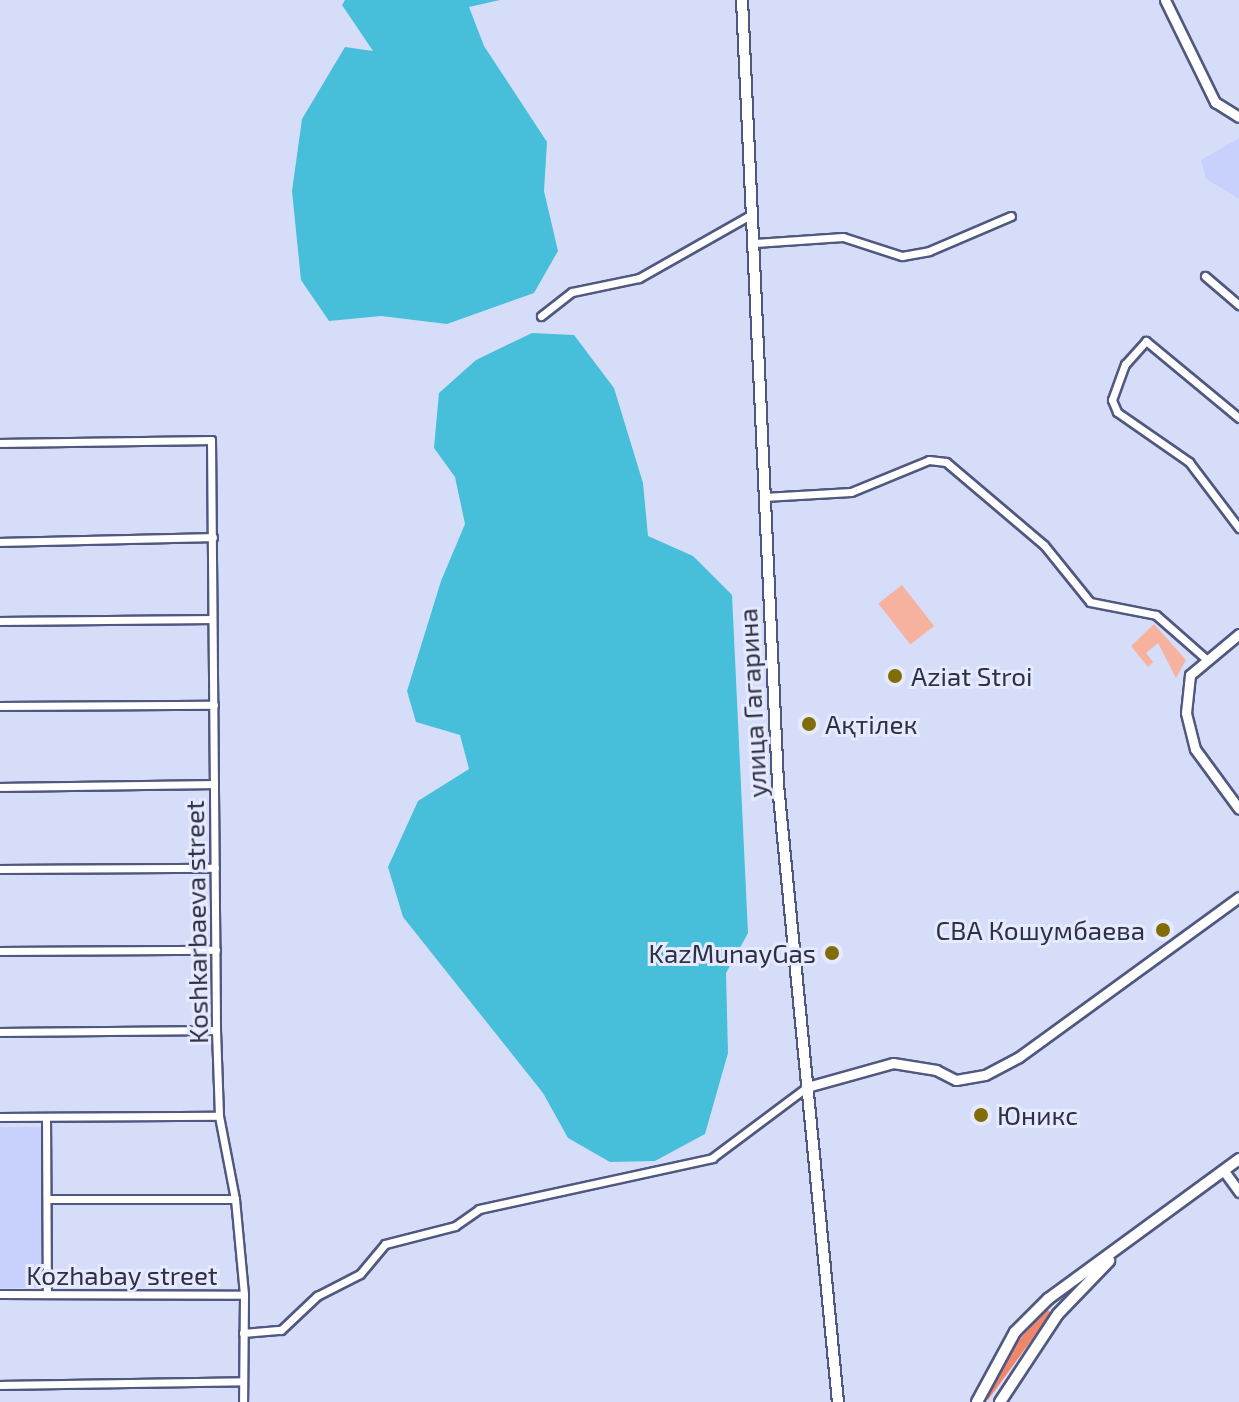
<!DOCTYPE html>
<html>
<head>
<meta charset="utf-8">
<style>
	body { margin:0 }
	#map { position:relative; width:1239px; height:1402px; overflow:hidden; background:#d6ddf9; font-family:"Exo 2",sans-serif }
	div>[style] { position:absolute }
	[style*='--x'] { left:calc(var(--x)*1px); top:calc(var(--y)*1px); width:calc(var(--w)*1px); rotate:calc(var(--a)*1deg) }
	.built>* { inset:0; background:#c8d1fc; transform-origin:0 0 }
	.green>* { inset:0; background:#f7b19f; transform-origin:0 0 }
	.forest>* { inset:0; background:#f18569 }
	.water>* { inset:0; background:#47bfda }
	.roads { filter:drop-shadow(2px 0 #505880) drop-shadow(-2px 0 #505880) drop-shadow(0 2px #505880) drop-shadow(0 -2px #505880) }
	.minor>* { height:7px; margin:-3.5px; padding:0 3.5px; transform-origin:3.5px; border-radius:3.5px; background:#fff }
	.tertiary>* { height:9px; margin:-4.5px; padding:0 4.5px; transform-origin:4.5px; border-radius:4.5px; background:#fff }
	.secondary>* { height:10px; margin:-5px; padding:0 5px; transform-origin:5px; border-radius:5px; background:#fff }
	.dots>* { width:22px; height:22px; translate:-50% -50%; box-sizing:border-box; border:4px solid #e6eafe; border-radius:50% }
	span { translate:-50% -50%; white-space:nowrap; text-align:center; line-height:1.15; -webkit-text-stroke:6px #e6eafe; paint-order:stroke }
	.poi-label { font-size:26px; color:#2d3143 }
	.left { translate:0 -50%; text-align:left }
	.right { translate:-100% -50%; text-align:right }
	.street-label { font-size:26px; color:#2d3143 }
</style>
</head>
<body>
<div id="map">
	<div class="built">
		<i style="clip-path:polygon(1239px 138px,1239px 198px,1238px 198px,1206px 179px,1201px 160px)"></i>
		<i style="left:0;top:1127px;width:41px;height:161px"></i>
	</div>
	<div class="green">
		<i style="left:902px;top:585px;width:52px;height:30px;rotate:52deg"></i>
		<i style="clip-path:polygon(1154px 624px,1186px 660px,1176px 678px,1158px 643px,1146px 653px,1153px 662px,1148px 667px,1131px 646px)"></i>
	</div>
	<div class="forest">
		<i style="clip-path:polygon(1047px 1309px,1051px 1313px,988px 1400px,985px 1394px,1009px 1351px)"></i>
	</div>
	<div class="water">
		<i style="clip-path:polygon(345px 0,500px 0,469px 7px,484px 46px,547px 142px,544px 191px,558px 251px,534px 293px,447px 324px,381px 316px,329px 321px,301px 280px,292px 191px,302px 119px,345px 47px,373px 51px,342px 5px)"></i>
		<i style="clip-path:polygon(532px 333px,574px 335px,614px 388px,643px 483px,648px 536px,693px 556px,732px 595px,748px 933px,726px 973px,728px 1053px,705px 1134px,655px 1161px,610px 1162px,568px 1138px,543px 1093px,403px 917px,388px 867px,418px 801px,469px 769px,460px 735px,416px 722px,407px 691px,441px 581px,465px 524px,455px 477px,434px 448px,439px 393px,476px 360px)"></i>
	</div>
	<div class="roads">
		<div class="minor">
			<i style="--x:755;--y:243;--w:88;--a:-3.9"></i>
			<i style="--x:843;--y:237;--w:62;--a:17.9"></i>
			<i style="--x:902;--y:256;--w:27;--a:-10"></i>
			<i style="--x:929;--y:251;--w:89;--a:-23.1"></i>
			<i style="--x:1205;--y:276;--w:45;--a:40.5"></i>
			<i style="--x:541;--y:316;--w:39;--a:-38"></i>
			<i style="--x:572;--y:292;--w:68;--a:-11.8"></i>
			<i style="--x:639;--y:278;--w:130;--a:-29.5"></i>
			<i style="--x:1239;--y:418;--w:121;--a:-140.4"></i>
			<i style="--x:1146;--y:341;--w:31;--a:132"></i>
			<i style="--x:1125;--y:364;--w:38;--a:110"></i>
			<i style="--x:1112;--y:400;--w:13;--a:67"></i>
			<i style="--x:1117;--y:412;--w:88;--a:34.8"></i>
			<i style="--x:1189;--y:462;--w:83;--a:52.9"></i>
			<i style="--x:0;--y:443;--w:211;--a:-0.8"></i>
			<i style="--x:211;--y:440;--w:590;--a:89.51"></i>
			<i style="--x:216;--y:1030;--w:86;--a:88"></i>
			<i style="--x:219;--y:1116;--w:85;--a:79.1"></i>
			<i style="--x:235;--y:1199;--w:96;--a:84.6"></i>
			<i style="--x:244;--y:1295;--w:107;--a:90.5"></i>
			<i style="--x:764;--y:497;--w:87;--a:-3.3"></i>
			<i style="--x:851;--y:492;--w:84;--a:-22.3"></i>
			<i style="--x:929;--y:460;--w:17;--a:7"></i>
			<i style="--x:946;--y:462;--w:128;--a:40.3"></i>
			<i style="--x:1044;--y:545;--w:73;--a:51.1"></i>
			<i style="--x:1090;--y:602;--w:67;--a:11.1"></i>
			<i style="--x:1156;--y:615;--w:65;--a:41.3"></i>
			<i style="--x:0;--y:542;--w:213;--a:-1.3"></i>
			<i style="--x:0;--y:621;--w:212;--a:-0.5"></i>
			<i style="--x:0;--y:706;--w:214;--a:-0.3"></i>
			<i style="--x:0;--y:787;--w:214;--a:-0.8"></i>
			<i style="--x:0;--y:869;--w:215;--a:-0.3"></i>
			<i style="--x:0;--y:951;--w:216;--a:-0.3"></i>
			<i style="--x:0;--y:1032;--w:216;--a:-0.5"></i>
			<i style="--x:0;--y:1117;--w:219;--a:-0.3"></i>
			<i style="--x:46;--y:1117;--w:177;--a:89.7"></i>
			<i style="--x:47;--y:1199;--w:188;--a:0"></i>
			<i style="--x:0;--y:1294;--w:244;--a:0.2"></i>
			<i style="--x:243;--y:1333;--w:38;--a:-5"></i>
			<i style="--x:281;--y:1330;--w:50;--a:-43.4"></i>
			<i style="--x:317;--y:1296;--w:48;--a:-27.1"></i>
			<i style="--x:360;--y:1274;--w:39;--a:-50"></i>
			<i style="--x:385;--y:1244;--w:72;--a:-14.4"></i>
			<i style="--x:455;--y:1226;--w:29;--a:-35"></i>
			<i style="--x:479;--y:1209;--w:239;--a:-12.3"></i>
			<i style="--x:712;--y:1158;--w:119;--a:-36.8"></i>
			<i style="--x:0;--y:1385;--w:243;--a:-0.9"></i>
		</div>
		<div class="tertiary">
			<i style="--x:1165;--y:0;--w:114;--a:63.9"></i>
			<i style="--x:1215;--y:102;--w:28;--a:32"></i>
			<i style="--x:1239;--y:634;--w:64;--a:140.1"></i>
			<i style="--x:1190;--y:675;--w:38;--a:96"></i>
			<i style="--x:1186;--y:713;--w:37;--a:76"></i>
			<i style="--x:1195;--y:749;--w:74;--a:53.7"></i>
			<i style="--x:807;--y:1087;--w:89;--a:-15.6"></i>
			<i style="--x:893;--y:1063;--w:44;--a:9.2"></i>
			<i style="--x:936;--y:1070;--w:22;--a:27"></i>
			<i style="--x:956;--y:1080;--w:29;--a:-10"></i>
			<i style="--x:985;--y:1075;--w:38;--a:-28"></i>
			<i style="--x:1019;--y:1057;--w:272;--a:-36"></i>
			<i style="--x:1224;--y:1171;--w:26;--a:54"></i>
		</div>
		<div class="secondary">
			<i style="--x:742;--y:0;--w:786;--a:87.37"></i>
			<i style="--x:778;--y:785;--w:620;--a:84.45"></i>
			<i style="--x:977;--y:1402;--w:80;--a:-61.5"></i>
			<i style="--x:1015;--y:1332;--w:47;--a:-45"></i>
			<i style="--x:1048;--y:1299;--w:237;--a:-36.2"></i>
			<i style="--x:1000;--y:1402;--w:105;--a:-56.6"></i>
			<i style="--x:1058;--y:1314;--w:74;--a:-46.1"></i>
		</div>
	</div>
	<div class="dots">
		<i style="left:895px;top:676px;background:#816d08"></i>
		<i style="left:809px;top:724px;background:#816d08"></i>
		<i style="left:1163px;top:930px;background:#816d08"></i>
		<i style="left:832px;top:953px;background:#816d08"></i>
		<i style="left:981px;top:1115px;background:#816d08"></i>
	</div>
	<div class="poi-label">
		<span class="left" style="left:911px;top:676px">Aziat Stroi</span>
		<span class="left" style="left:825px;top:724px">Ақтілек</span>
		<span class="right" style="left:1145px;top:930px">СВА Кошумбаева</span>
		<span class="right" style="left:816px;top:953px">KazMunayGas</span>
		<span class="left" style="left:997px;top:1115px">Юникс</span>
	</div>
	<div class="street-label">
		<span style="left:752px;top:703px;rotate:-93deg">улица Гагарина</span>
		<span style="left:196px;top:922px;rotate:-91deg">Koshkarbaeva street</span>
		<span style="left:122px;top:1275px">Kozhabay street</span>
	</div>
</div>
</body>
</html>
